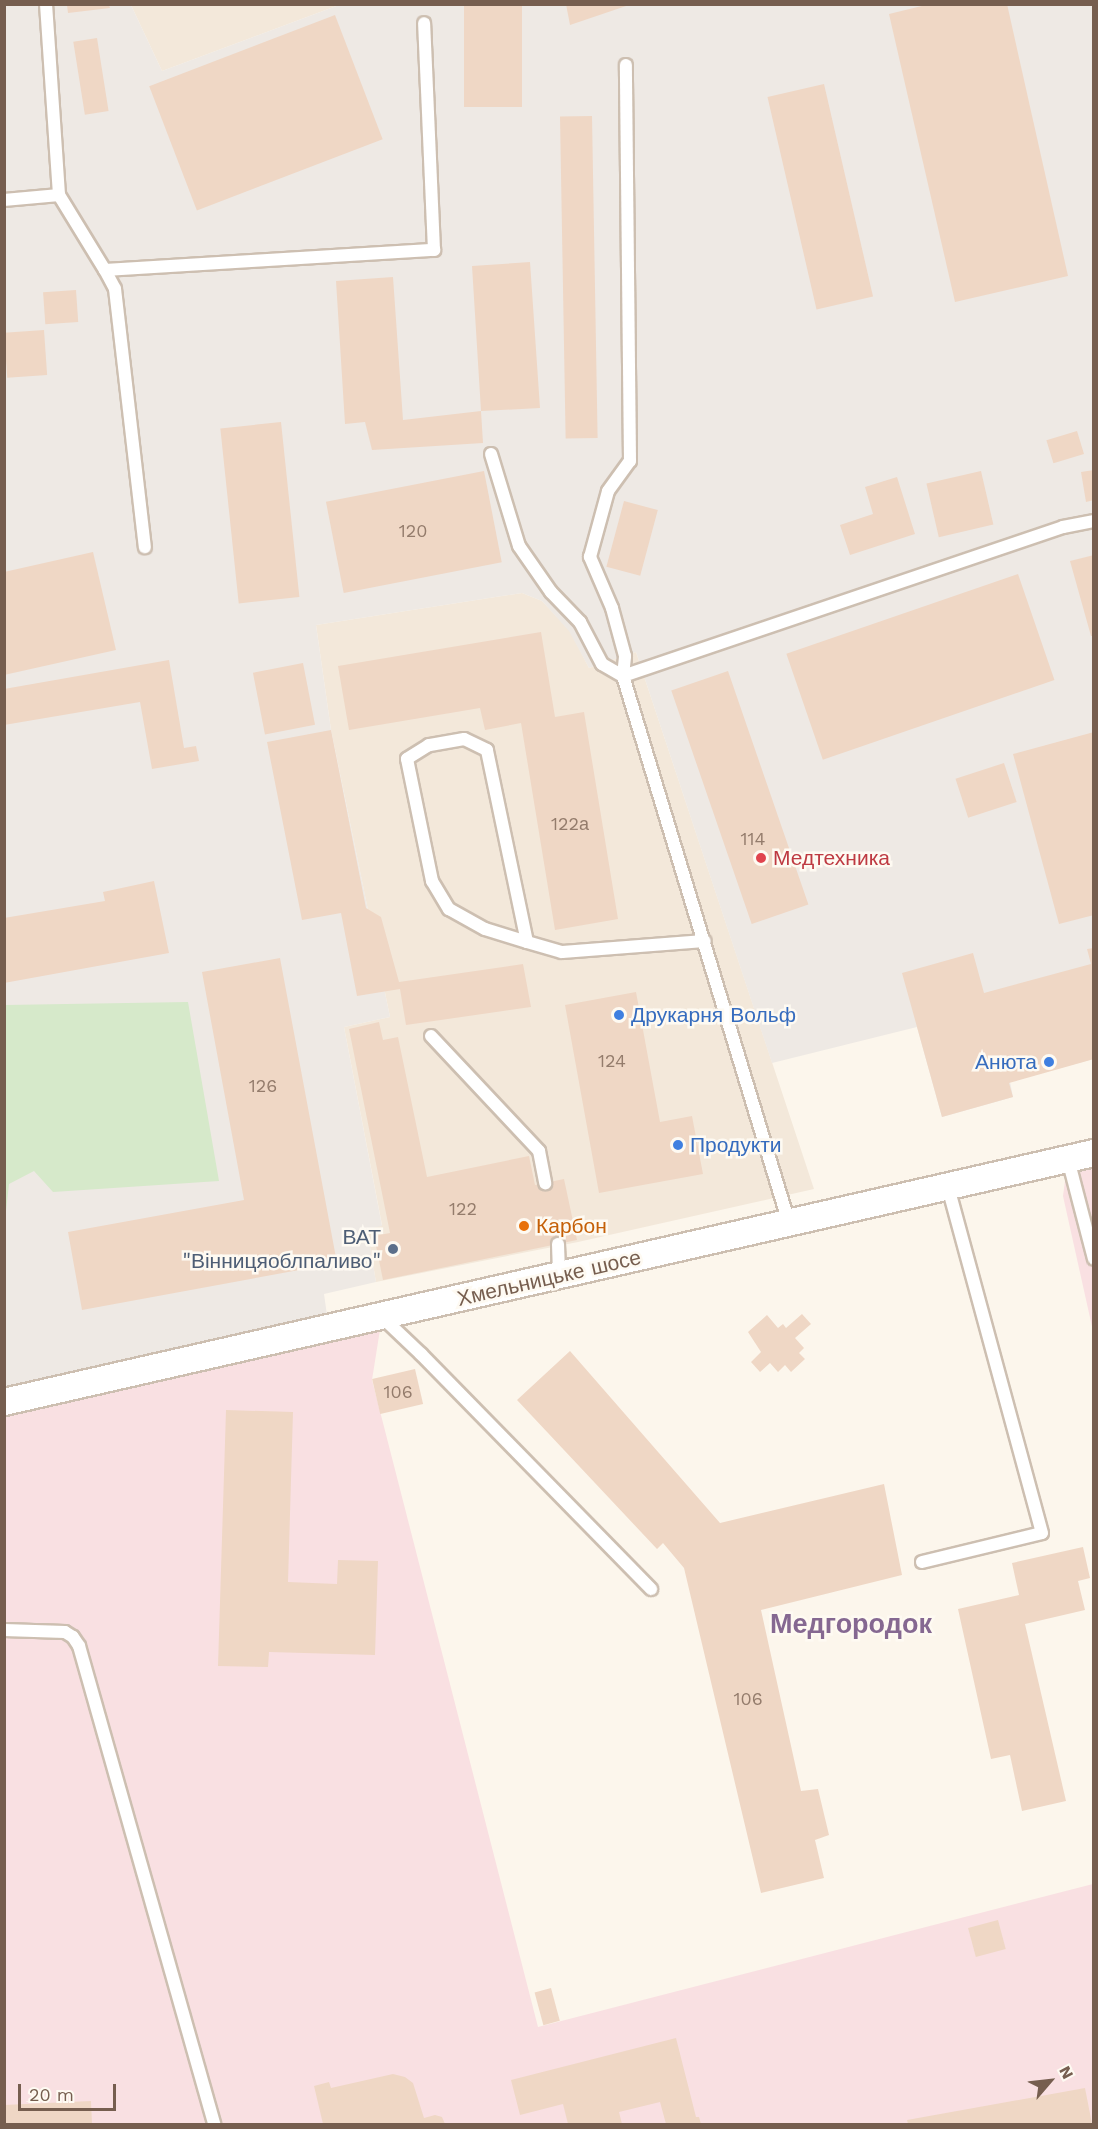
<!DOCTYPE html>
<html>
<head>
<meta charset="utf-8">
<style>
	body { margin:0 }
	#map { position:relative; width:1098px; height:2129px; overflow:hidden; background:#fcf6ec; font-family:"Work Sans",sans-serif }
	div>[style] { position:absolute }
	[style*='--x'] { left:calc(var(--x)*1px); top:calc(var(--y)*1px); width:calc(var(--w)*1px); rotate:calc(var(--a)*1deg) }
	.residential>* { inset:0; background:#f3e8da }
	.industrial>* { inset:0; background:#eee9e4 }
	.medical>* { inset:0; background:#f9e0e2 }
	.green>* { inset:0; background:#d6e9ca }
	.building>* { inset:0; background:#efd7c5; transform-origin:0 0 }
	.roads { filter:drop-shadow(2px 0 #cdbfb1) drop-shadow(-2px 0 #cdbfb1) drop-shadow(0 2px #cdbfb1) drop-shadow(0 -2px #cdbfb1) }
	.lane>* { height:12px; margin:-6px; padding:0 6px; transform-origin:6px; border-radius:6px; background:#fff }
	.street>* { height:26px; margin:-13px; padding:0 13px; transform-origin:13px; border-radius:13px; background:#fff }
	.dots>* { width:16px; height:16px; translate:-50% -50%; box-sizing:border-box; border:3px solid #fefaf2; border-radius:50% }
	span { translate:-50% -50%; white-space:nowrap; text-align:center; line-height:1.15; -webkit-text-stroke:5px #fefaf2; paint-order:stroke }
	.number-label { font-size:18px; color:#947c6c }
	.number-label span { -webkit-text-stroke-width:0 }
	.health-label { font-size:21px; color:#be3a42 }
	.left { translate:0 -50%; text-align:left }
	.shop-label { font-size:21px; color:#366cbe }
	.right { translate:-100% -50%; text-align:right }
	.food-label { font-size:21px; color:#c56008 }
	.service-label { font-size:21px; color:#4e5e75 }
	.street-label { font-size:21px; color:#765e4f }
	.district-label { font-size:27px; color:#856891; font-weight:700 }
	.frame { position:absolute; inset:0; border:6px solid #765e4f; pointer-events:none }
	.north { position:absolute; left:1020px; top:2051px; width:60px; height:60px; -webkit-text-stroke:4px #fefaf2; paint-order:stroke; rotate:62deg; font-size:16px; font-weight:700; line-height:24px; text-align:center; color:#765e4f }
	.north::after { content:''; display:block; margin:auto; width:21px; height:27px; background:#765e4f; clip-path:polygon(50% 0,100% 100%,50% 72%,0 100%) }
	.scale { position:absolute; left:18px; top:2084px; width:98px; height:27px; box-sizing:border-box; border:3px solid #765e4f; border-top:0; padding-left:8px; font-size:18px; line-height:21px; white-space:nowrap; color:#765e4f; -webkit-text-stroke:4px #fefaf2; paint-order:stroke }
</style>
</head>
<body>
<div id="map">
	<div class="residential">
		<i style="clip-path:polygon(131px 5px,339px 5px,162px 71px)"></i>
		<i style="clip-path:polygon(522px 593px,542px 601px,570px 631px,589px 668px,636px 652px,814px 1189px,578px 1242px,376px 1282px,367px 1229px,382px 1225px,344px 1027px,390px 1017px,331px 730px,316px 625px)"></i>
	</div>
	<div class="industrial">
		<i style="clip-path:polygon(4px 5px,131px 5px,162px 71px,339px 5px,1093px 5px,1093px 1059px,1010px 1082px,1013px 1097px,942px 1117px,917px 1027px,772px 1063px,636px 652px,589px 668px,569px 631px,542px 601px,522px 593px,316px 625px,331px 730px,390px 1017px,344px 1027px,382px 1226px,367px 1229px,376px 1282px,324px 1294px,329px 1329px,5px 1402px)"></i>
	</div>
	<div class="medical">
		<i style="clip-path:polygon(1093px 1153px,1093px 1331px,1063px 1196px,1068px 1159px)"></i>
		<i style="clip-path:polygon(382px 1317px,372px 1380px,538px 2027px,1093px 1884px,1093px 2124px,5px 2124px,4px 1402px)"></i>
	</div>
	<div class="green">
		<i style="clip-path:polygon(188px 1002px,219px 1181px,53px 1192px,34px 1171px,9px 1184px,5px 1220px,5px 1005px)"></i>
	</div>
	<div class="building">
		<i style="left:464px;top:4px;width:58px;height:103px"></i>
		<i style="clip-path:polygon(566px 4px,629px 4px,629px 5px,570px 25px)"></i>
		<i style="clip-path:polygon(930px 4px,1007px 4px,1068px 276px,955px 302px,889px 14px)"></i>
		<i style="clip-path:polygon(67px 5px,109px 5px,110px 8px,68px 13px)"></i>
		<i style="left:335px;top:15px;width:133px;height:199px;rotate:69deg"></i>
		<i style="left:97px;top:38px;width:74px;height:24px;rotate:81deg"></i>
		<i style="left:824px;top:84px;width:218px;height:58px;rotate:77deg"></i>
		<i style="left:592px;top:116px;width:322px;height:32px;rotate:89deg"></i>
		<i style="clip-path:polygon(530px 262px,540px 408px,481px 411px,483px 443px,372px 450px,365px 422px,345px 424px,336px 281px,393px 277px,403px 420px,481px 411px,472px 266px)"></i>
		<i style="left:76px;top:290px;width:32px;height:33px;rotate:86deg"></i>
		<i style="left:44px;top:330px;width:45px;height:40px;rotate:86deg"></i>
		<i style="left:281px;top:422px;width:176px;height:61px;rotate:84deg"></i>
		<i style="left:1077px;top:431px;width:24px;height:32px;rotate:73deg"></i>
		<i style="clip-path:polygon(1094px 470px,1094px 500px,1086px 502px,1081px 472px)"></i>
		<i style="left:484px;top:471px;width:93px;height:161px;rotate:79deg"></i>
		<i style="left:981px;top:471px;width:55px;height:56px;rotate:77deg"></i>
		<i style="clip-path:polygon(897px 477px,915px 534px,850px 555px,840px 525px,873px 514px,865px 487px)"></i>
		<i style="left:624px;top:501px;width:35px;height:68px;rotate:15deg"></i>
		<i style="clip-path:polygon(93px 552px,116px 650px,4px 675px,4px 572px)"></i>
		<i style="clip-path:polygon(1094px 555px,1094px 636px,1091px 636px,1070px 561px)"></i>
		<i style="left:1018px;top:574px;width:112px;height:245px;rotate:71deg"></i>
		<i style="clip-path:polygon(541px 632px,555px 717px,584px 712px,618px 919px,555px 930px,521px 723px,485px 730px,480px 708px,349px 730px,338px 666px)"></i>
		<i style="clip-path:polygon(169px 660px,184px 748px,196px 746px,199px 761px,152px 769px,140px 702px,4px 725px,4px 689px)"></i>
		<i style="left:303px;top:663px;width:63px;height:51px;rotate:79deg"></i>
		<i style="left:728px;top:671px;width:247px;height:60px;rotate:71deg"></i>
		<i style="clip-path:polygon(331px 730px,366px 908px,381px 917px,399px 982px,523px 964px,531px 1007px,406px 1025px,400px 989px,357px 996px,341px 913px,302px 920px,267px 742px)"></i>
		<i style="clip-path:polygon(1094px 732px,1094px 915px,1059px 924px,1013px 754px)"></i>
		<i style="left:1004px;top:763px;width:41px;height:51px;rotate:72deg"></i>
		<i style="clip-path:polygon(154px 881px,169px 953px,4px 983px,4px 918px,105px 901px,103px 892px)"></i>
		<i style="clip-path:polygon(1094px 948px,1094px 1059px,1009px 1083px,1013px 1097px,942px 1117px,902px 973px,973px 953px,984px 993px,1091px 964px,1087px 949px)"></i>
		<i style="clip-path:polygon(280px 958px,337px 1263px,82px 1310px,68px 1232px,244px 1200px,202px 972px)"></i>
		<i style="clip-path:polygon(636px 992px,660px 1122px,692px 1116px,703px 1174px,599px 1193px,565px 1005px)"></i>
		<i style="clip-path:polygon(379px 1022px,383px 1040px,398px 1037px,427px 1177px,529px 1156px,535px 1185px,564px 1179px,577px 1240px,383px 1280px,374px 1236px,390px 1233px,349px 1029px)"></i>
		<i style="clip-path:polygon(802px 1314px,811px 1324px,795px 1338px,804px 1348px,799px 1353px,805px 1359px,791px 1372px,785px 1365px,778px 1372px,770px 1363px,760px 1372px,751px 1362px,761px 1352px,748px 1332px,767px 1315px,778px 1328px,783px 1324px,786px 1328px)"></i>
		<i style="clip-path:polygon(570px 1351px,720px 1523px,884px 1484px,902px 1575px,761px 1610px,801px 1791px,818px 1789px,829px 1835px,815px 1840px,824px 1878px,761px 1893px,684px 1568px,663px 1543px,657px 1549px,517px 1400px)"></i>
		<i style="left:415px;top:1369px;width:36px;height:44px;rotate:77deg"></i>
		<i style="clip-path:polygon(226px 1410px,293px 1412px,288px 1582px,337px 1584px,338px 1560px,378px 1561px,375px 1655px,269px 1652px,268px 1667px,218px 1666px)"></i>
		<i style="clip-path:polygon(1083px 1547px,1090px 1578px,1078px 1581px,1085px 1610px,1025px 1624px,1066px 1801px,1022px 1811px,1010px 1755px,991px 1759px,958px 1609px,1019px 1595px,1012px 1563px)"></i>
		<i style="left:998px;top:1920px;width:30px;height:31px;rotate:75deg"></i>
		<i style="left:551px;top:1988px;width:34px;height:17px;rotate:75deg"></i>
		<i style="clip-path:polygon(676px 2038px,696px 2117px,699px 2117px,701px 2124px,666px 2124px,660px 2102px,619px 2112px,622px 2124px,568px 2124px,563px 2104px,520px 2115px,511px 2080px)"></i>
		<i style="clip-path:polygon(393px 2074px,405px 2077px,413px 2083px,424px 2118px,435px 2115px,442px 2117px,445px 2124px,323px 2124px,314px 2086px,329px 2082px,331px 2088px)"></i>
		<i style="clip-path:polygon(1085px 2088px,1092px 2124px,908px 2124px,907px 2120px)"></i>
		<i style="clip-path:polygon(91px 2101px,92px 2124px,4px 2124px,4px 2105px)"></i>
	</div>
	<div class="roads">
		<div class="lane">
			<i style="--x:46;--y:4;--w:191;--a:86.1"></i>
			<i style="--x:59;--y:195;--w:88;--a:58.5"></i>
			<i style="--x:105;--y:270;--w:330;--a:-3.5"></i>
			<i style="--x:434;--y:250;--w:227;--a:-92.5"></i>
			<i style="--x:4;--y:200;--w:55;--a:-5.2"></i>
			<i style="--x:105;--y:270;--w:21;--a:62"></i>
			<i style="--x:115;--y:289;--w:260;--a:83.4"></i>
			<i style="--x:491;--y:454;--w:96;--a:73.1"></i>
			<i style="--x:519;--y:546;--w:56;--a:55.2"></i>
			<i style="--x:551;--y:592;--w:42;--a:46"></i>
			<i style="--x:580;--y:622;--w:47;--a:62.4"></i>
			<i style="--x:602;--y:664;--w:24;--a:30"></i>
			<i style="--x:623;--y:676;--w:20;--a:-84"></i>
			<i style="--x:625;--y:656;--w:50;--a:-105.2"></i>
			<i style="--x:612;--y:608;--w:56;--a:-113.3"></i>
			<i style="--x:590;--y:557;--w:68;--a:-74.7"></i>
			<i style="--x:608;--y:491;--w:37;--a:-54"></i>
			<i style="--x:630;--y:461;--w:396;--a:-90.6"></i>
			<i style="--x:527;--y:942;--w:196;--a:-101.8"></i>
			<i style="--x:487;--y:750;--w:25;--a:-154"></i>
			<i style="--x:464;--y:739;--w:36;--a:170"></i>
			<i style="--x:429;--y:745;--w:26;--a:148"></i>
			<i style="--x:407;--y:759;--w:125;--a:78.4"></i>
			<i style="--x:432;--y:881;--w:33;--a:59"></i>
			<i style="--x:449;--y:909;--w:41;--a:29.1"></i>
			<i style="--x:485;--y:929;--w:44;--a:17.2"></i>
			<i style="--x:527;--y:942;--w:36;--a:16"></i>
			<i style="--x:562;--y:952;--w:143;--a:-4.4"></i>
			<i style="--x:431;--y:1036;--w:158;--a:46.8"></i>
			<i style="--x:539;--y:1151;--w:33;--a:79"></i>
			<i style="--x:1068;--y:1159;--w:103;--a:75.4"></i>
			<i style="--x:789;--y:1223;--w:572;--a:-106.88"></i>
			<i style="--x:623;--y:676;--w:465;--a:-18.7"></i>
			<i style="--x:1063;--y:527;--w:32;--a:-11"></i>
			<i style="--x:558;--y:1244;--w:32;--a:88"></i>
			<i style="--x:382;--y:1317;--w:54;--a:43.5"></i>
			<i style="--x:421;--y:1354;--w:329;--a:45.6"></i>
			<i style="--x:922;--y:1562;--w:123;--a:-13.6"></i>
			<i style="--x:1042;--y:1533;--w:360;--a:-105.2"></i>
			<i style="--x:4;--y:1630;--w:61;--a:1.9"></i>
			<i style="--x:65;--y:1632;--w:9;--a:32"></i>
			<i style="--x:73;--y:1637;--w:11;--a:56"></i>
			<i style="--x:79;--y:1646;--w:497;--a:74.2"></i>
		</div>
		<div class="street">
			<i style="--x:4;--y:1402;--w:1118;--a:-12.87"></i>
		</div>
	</div>
	<div class="dots">
		<i style="left:761px;top:858px;background:#e0444e"></i>
		<i style="left:619px;top:1015px;background:#3f7fe0"></i>
		<i style="left:1049px;top:1062px;background:#3f7fe0"></i>
		<i style="left:678px;top:1145px;background:#3f7fe0"></i>
		<i style="left:524px;top:1226px;background:#e8710a"></i>
		<i style="left:393px;top:1249px;background:#5c6f8a"></i>
	</div>
	<div class="number-label">
		<span style="left:413px;top:531px">120</span>
		<span style="left:570px;top:824px">122а</span>
		<span style="left:753px;top:839px">114</span>
		<span style="left:612px;top:1061px">124</span>
		<span style="left:263px;top:1086px">126</span>
		<span style="left:463px;top:1209px">122</span>
		<span style="left:398px;top:1392px">106</span>
		<span style="left:748px;top:1699px">106</span>
	</div>
	<div class="health-label">
		<span class="left" style="left:773px;top:858px">Медтехника</span>
	</div>
	<div class="shop-label">
		<span class="left" style="left:631px;top:1015px">Друкарня Вольф</span>
		<span class="right" style="left:1037px;top:1062px">Анюта</span>
		<span class="left" style="left:690px;top:1145px">Продукти</span>
	</div>
	<div class="food-label">
		<span class="left" style="left:536px;top:1226px">Карбон</span>
	</div>
	<div class="service-label">
		<span class="right" style="left:381px;top:1249px">ВАТ<br>"Вінницяоблпаливо"</span>
	</div>
	<div class="street-label">
		<span style="left:549px;top:1278px;rotate:-13deg">Хмельницьке шосе</span>
	</div>
	<div class="district-label">
		<span style="left:851px;top:1625px">Медгородок</span>
	</div>
	<div class="frame"></div>
	<div class="north">N</div>
	<div class="scale">20 m</div>
</div>
</body>
</html>
